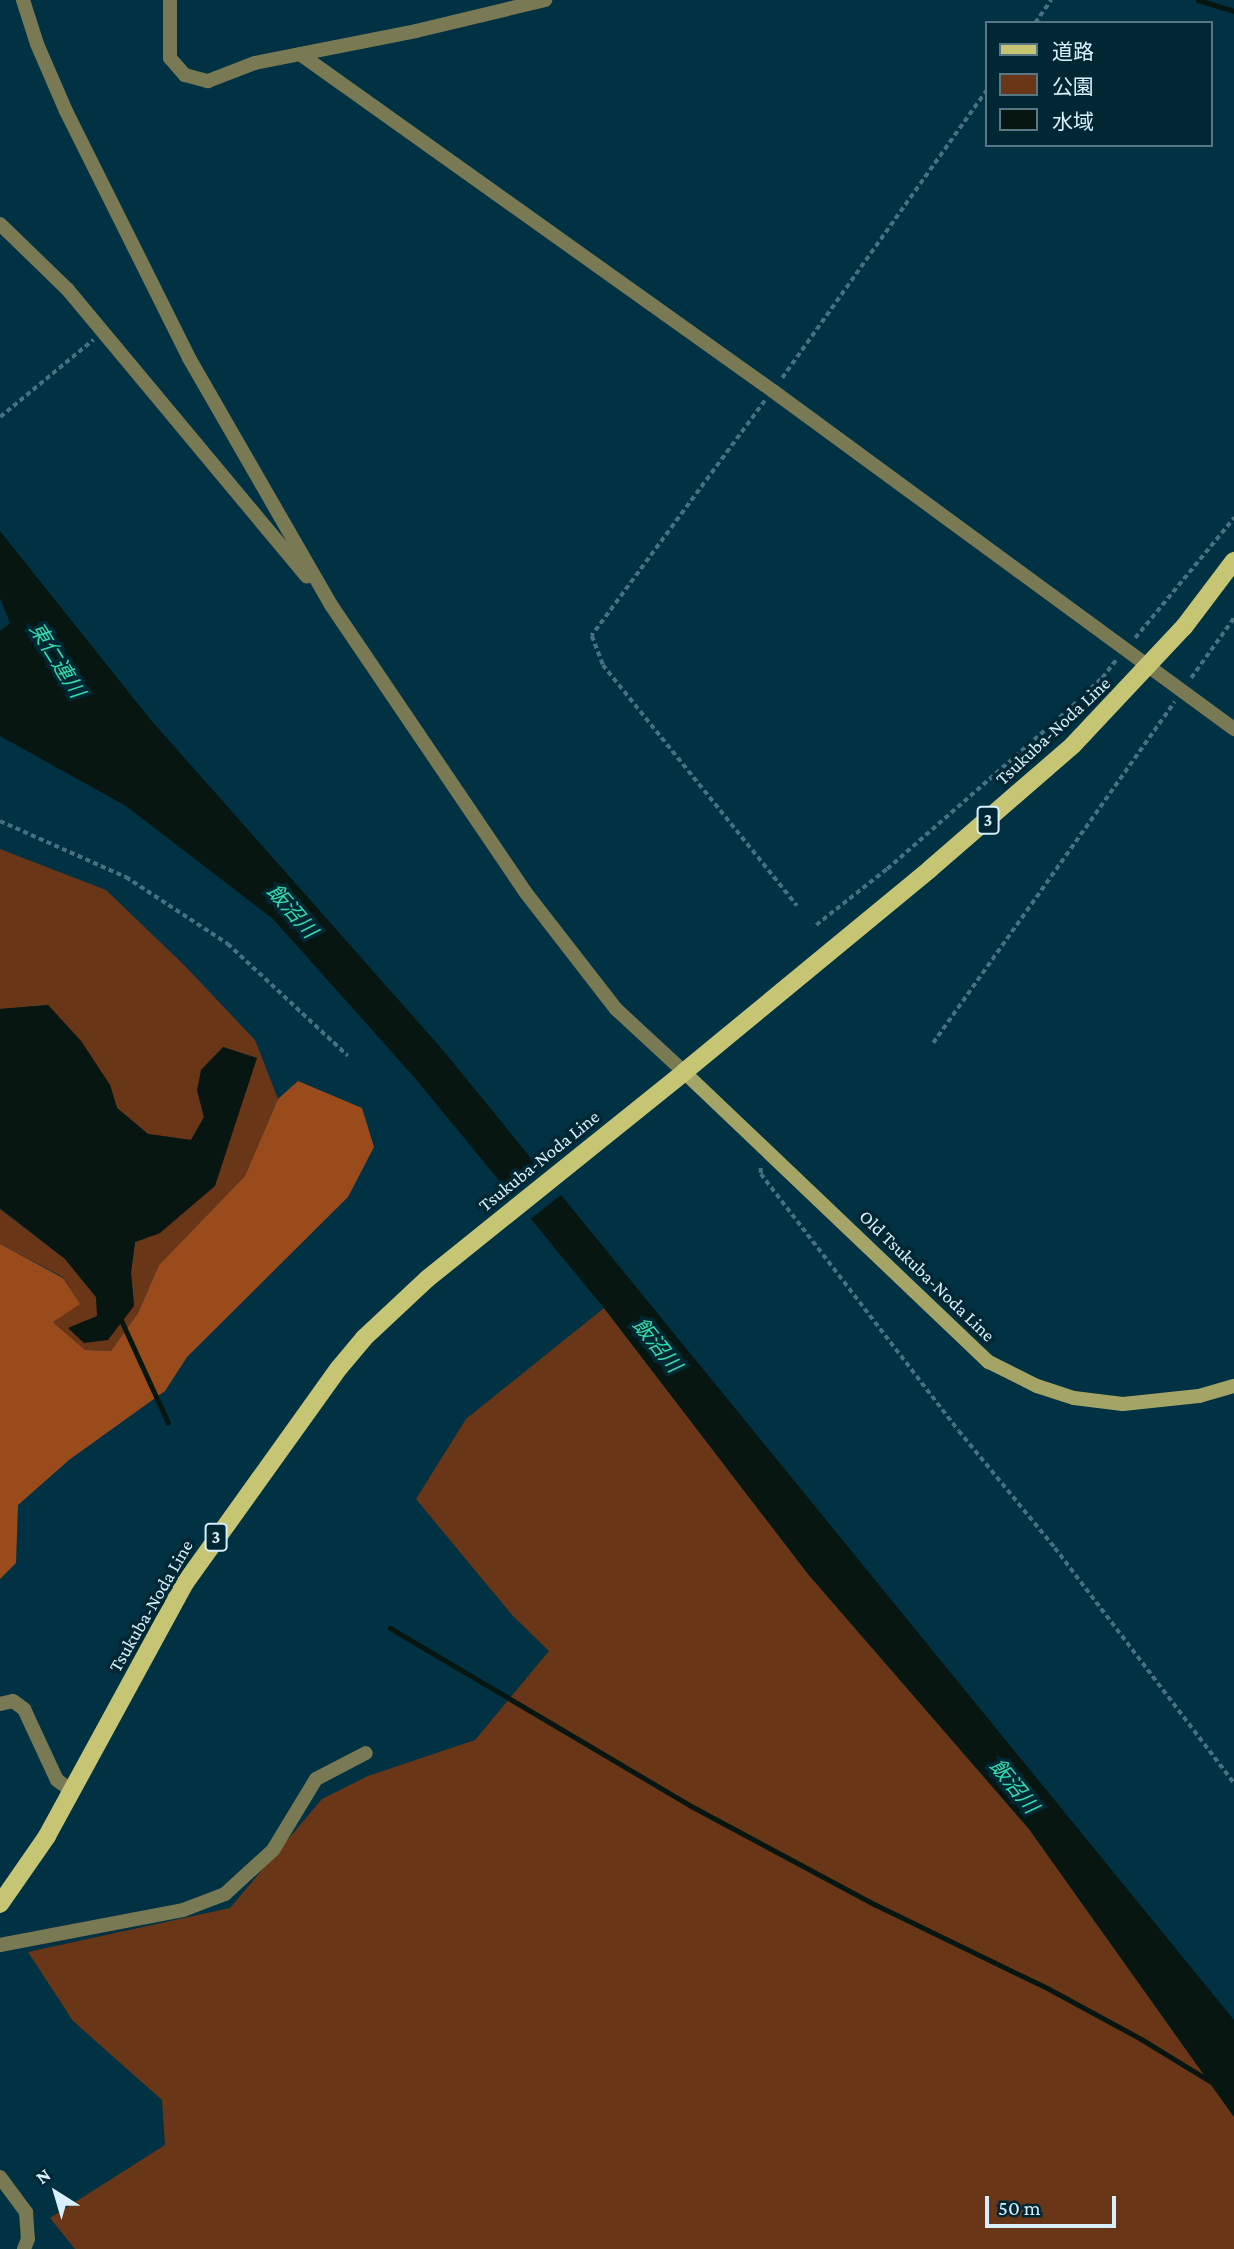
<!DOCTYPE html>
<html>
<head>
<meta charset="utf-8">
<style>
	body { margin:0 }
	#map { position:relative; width:1234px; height:2249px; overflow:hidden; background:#003243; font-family:"Crimson Pro","Noto Sans JP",serif }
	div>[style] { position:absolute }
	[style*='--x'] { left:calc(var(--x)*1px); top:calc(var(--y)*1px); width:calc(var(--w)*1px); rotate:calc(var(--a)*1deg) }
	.green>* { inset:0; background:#6a3618 }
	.forest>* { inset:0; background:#9a4b1b }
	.water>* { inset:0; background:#071611 }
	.pier>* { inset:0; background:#003243; transform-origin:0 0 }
	.stream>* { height:5px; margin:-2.5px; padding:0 2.5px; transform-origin:2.5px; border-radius:2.5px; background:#071611 }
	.path>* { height:3.5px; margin-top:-1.75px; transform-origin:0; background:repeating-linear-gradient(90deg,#487180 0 5px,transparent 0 8.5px) }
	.street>* { height:14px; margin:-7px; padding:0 7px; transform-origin:7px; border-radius:7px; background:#797953 }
	.secondary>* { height:14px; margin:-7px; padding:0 7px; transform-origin:7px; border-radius:7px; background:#a4a466 }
	.primary>* { height:18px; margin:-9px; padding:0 9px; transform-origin:9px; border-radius:9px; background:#c6c574 }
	span { translate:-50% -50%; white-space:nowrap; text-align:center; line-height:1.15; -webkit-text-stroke:7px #022734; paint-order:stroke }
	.shield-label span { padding:2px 5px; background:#022734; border:2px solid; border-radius:5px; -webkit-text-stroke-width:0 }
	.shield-label { font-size:18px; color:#d8f0fb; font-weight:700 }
	.street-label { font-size:19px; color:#d8f0fb }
	.water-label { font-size:21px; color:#33ddab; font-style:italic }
	.legend { position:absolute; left:985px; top:21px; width:228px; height:126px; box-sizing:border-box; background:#022734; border:2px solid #587784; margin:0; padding:9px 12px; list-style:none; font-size:21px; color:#d8f0fb }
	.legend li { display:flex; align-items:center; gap:14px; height:35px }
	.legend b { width:35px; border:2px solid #587784 }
	.north { position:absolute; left:21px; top:2158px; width:70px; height:70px; -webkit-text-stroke:5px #022734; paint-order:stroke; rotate:323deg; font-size:19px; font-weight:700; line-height:28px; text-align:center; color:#d8f0fb }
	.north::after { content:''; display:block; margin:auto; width:24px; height:32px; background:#d8f0fb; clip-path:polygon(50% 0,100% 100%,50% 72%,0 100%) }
	.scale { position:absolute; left:985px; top:2196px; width:131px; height:32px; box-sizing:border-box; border:4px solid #d8f0fb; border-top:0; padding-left:9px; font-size:21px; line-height:24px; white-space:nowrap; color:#d8f0fb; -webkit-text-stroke:5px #022734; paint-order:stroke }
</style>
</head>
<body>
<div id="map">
	<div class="green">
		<i style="clip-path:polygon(0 849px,106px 890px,184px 965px,255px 1040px,278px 1099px,245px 1176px,159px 1265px,138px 1313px,111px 1351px,85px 1350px,52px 1321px,79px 1304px,63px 1277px,0 1244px,0 1209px,65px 1259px,96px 1297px,98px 1316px,69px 1328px,134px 1306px,131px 1272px,135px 1242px,160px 1233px,257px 1058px,223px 1047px,197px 1090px,204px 1117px,191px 1140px,148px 1134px,117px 1108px,110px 1085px,81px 1041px,48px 1005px,0 1009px)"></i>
		<i style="clip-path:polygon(604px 1308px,808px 1574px,1029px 1829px,1234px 2117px,1234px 2249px,75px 2249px,50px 2218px,165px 2145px,162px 2100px,73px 2021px,28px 1952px,230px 1908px,322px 1799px,368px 1776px,475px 1740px,549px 1651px,512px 1615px,416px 1499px,466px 1419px)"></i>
	</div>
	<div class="forest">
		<i style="clip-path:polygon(298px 1081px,362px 1108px,374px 1147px,348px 1197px,187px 1357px,165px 1391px,69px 1460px,18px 1505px,16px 1563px,0 1579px,0 1244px,63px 1278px,80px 1304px,53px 1322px,85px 1350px,111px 1351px,138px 1313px,159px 1265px,245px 1176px,278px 1099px)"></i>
	</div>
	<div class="water">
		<i style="clip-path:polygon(0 531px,150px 719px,442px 1049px,1234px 2020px,1234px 2117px,1029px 1829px,808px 1574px,604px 1308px,414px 1077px,273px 919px,126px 806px,0 736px,0 631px,10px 623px,0 598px)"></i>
		<i style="clip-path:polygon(48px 1005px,81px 1041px,110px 1085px,117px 1108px,148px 1134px,191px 1140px,204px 1117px,197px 1090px,201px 1070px,223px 1047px,257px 1058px,215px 1186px,160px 1233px,135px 1242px,131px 1272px,134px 1306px,108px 1340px,84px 1343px,68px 1328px,97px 1316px,96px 1297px,65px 1259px,0 1208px,0 1009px)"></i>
	</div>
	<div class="pier">
		<i style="left:538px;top:1161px;width:41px;height:45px;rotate:52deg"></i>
	</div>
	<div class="stream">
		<i style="--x:1198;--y:0;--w:38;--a:17"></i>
		<i style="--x:120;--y:1318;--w:115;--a:65.4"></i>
		<i style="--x:390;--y:1628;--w:350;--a:30.6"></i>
		<i style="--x:691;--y:1806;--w:210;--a:28.2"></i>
		<i style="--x:876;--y:1905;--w:192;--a:25.9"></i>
		<i style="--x:1049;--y:1989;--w:105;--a:28.5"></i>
		<i style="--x:1141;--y:2039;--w:84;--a:31.4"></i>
	</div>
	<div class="path">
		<i style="--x:1035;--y:23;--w:28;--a:-55"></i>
		<i style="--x:782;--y:378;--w:354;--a:-54.6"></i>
		<i style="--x:765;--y:401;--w:292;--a:126.4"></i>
		<i style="--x:592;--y:636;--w:31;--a:69"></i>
		<i style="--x:603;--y:665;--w:309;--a:51.1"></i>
		<i style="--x:0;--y:417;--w:121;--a:-39.6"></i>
		<i style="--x:1135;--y:638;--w:156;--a:-50.5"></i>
		<i style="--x:1191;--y:678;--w:74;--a:-54.4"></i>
		<i style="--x:0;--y:821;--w:138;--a:24"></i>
		<i style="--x:126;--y:877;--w:122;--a:33.3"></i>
		<i style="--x:228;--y:944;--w:164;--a:43"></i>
		<i style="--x:816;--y:925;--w:90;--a:-38.3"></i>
		<i style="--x:887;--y:869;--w:238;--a:-41.3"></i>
		<i style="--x:1066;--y:712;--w:50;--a:-43.4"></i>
		<i style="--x:1102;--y:678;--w:23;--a:-52"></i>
		<i style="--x:933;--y:1043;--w:418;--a:-54.7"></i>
		<i style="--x:761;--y:1168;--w:6;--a:90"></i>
		<i style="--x:761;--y:1174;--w:324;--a:52.4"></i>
		<i style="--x:959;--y:1431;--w:151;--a:50.6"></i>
		<i style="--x:1055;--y:1548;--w:295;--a:52.7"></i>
	</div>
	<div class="street">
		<i style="--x:23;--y:0;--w:46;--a:72.3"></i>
		<i style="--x:37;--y:44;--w:73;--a:66.6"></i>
		<i style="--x:66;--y:111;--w:276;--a:63.5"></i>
		<i style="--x:189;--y:358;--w:285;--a:60.1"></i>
		<i style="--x:331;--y:605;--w:348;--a:55.9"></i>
		<i style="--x:526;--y:893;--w:147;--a:52.2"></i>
		<i style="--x:616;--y:1009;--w:93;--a:42.8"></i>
		<i style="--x:170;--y:0;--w:58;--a:90"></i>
		<i style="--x:170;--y:58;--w:23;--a:49"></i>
		<i style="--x:185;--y:75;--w:24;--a:15"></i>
		<i style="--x:208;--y:81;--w:50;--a:-21"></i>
		<i style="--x:255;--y:63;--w:164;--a:-11.2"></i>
		<i style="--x:416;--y:31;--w:133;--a:-13.5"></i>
		<i style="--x:300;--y:54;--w:581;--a:35.47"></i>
		<i style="--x:773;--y:391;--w:572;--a:36.25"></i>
		<i style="--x:0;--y:224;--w:95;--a:44.1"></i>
		<i style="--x:68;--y:290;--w:373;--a:50.2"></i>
		<i style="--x:0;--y:1704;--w:13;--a:-13"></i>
		<i style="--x:13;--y:1701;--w:14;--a:36"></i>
		<i style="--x:24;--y:1709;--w:78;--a:65.1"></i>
		<i style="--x:57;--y:1780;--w:19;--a:36"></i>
		<i style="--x:0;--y:1945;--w:186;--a:-10.8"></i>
		<i style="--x:183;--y:1910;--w:45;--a:-20.9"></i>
		<i style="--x:225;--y:1894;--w:65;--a:-42.5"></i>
		<i style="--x:273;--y:1850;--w:83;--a:-58.8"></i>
		<i style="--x:316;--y:1779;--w:56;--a:-27.5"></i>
		<i style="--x:0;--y:2177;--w:44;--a:53.4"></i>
		<i style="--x:26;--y:2212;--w:27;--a:86"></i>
		<i style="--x:28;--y:2239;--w:11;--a:112"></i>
	</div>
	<div class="secondary">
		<i style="--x:684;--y:1072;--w:421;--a:43.6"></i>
		<i style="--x:989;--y:1362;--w:54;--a:26.6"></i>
		<i style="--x:1037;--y:1386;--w:39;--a:18"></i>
		<i style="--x:1074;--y:1398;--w:49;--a:7"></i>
		<i style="--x:1123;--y:1404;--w:76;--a:-6"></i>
		<i style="--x:1199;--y:1396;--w:36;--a:-16"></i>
	</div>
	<div class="primary">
		<i style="--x:0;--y:1904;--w:83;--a:-55.3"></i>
		<i style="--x:47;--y:1836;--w:288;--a:-61.4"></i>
		<i style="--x:185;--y:1583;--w:264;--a:-54.4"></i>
		<i style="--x:339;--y:1368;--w:39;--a:-50"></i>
		<i style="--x:364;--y:1338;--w:86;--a:-43.1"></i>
		<i style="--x:427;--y:1279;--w:330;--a:-38.8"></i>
		<i style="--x:684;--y:1072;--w:319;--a:-39.5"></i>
		<i style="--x:930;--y:869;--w:189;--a:-40.9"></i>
		<i style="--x:1073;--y:745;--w:162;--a:-46.8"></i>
		<i style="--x:1184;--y:627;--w:83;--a:-52.9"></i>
	</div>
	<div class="shield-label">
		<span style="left:988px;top:820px">3</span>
		<span style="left:216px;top:1537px">3</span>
	</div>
	<div class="street-label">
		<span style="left:1053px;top:731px;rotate:-43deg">Tsukuba-Noda Line</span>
		<span style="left:539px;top:1161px;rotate:-39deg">Tsukuba-Noda Line</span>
		<span style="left:927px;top:1276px;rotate:44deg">Old Tsukuba-Noda Line</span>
		<span style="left:151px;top:1606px;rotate:-60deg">Tsukuba-Noda Line</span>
	</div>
	<div class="water-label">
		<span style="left:57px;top:660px;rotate:58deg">東仁連川</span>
		<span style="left:292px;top:911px;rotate:49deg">飯沼川</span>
		<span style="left:657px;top:1345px;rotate:51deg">飯沼川</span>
		<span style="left:1014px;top:1786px;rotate:51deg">飯沼川</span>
	</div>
	<ul class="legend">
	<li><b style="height:9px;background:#c6c574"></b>道路</li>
	<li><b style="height:19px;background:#6a3618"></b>公園</li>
	<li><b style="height:19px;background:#071611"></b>水域</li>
	</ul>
	<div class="north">N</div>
	<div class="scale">50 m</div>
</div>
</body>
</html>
